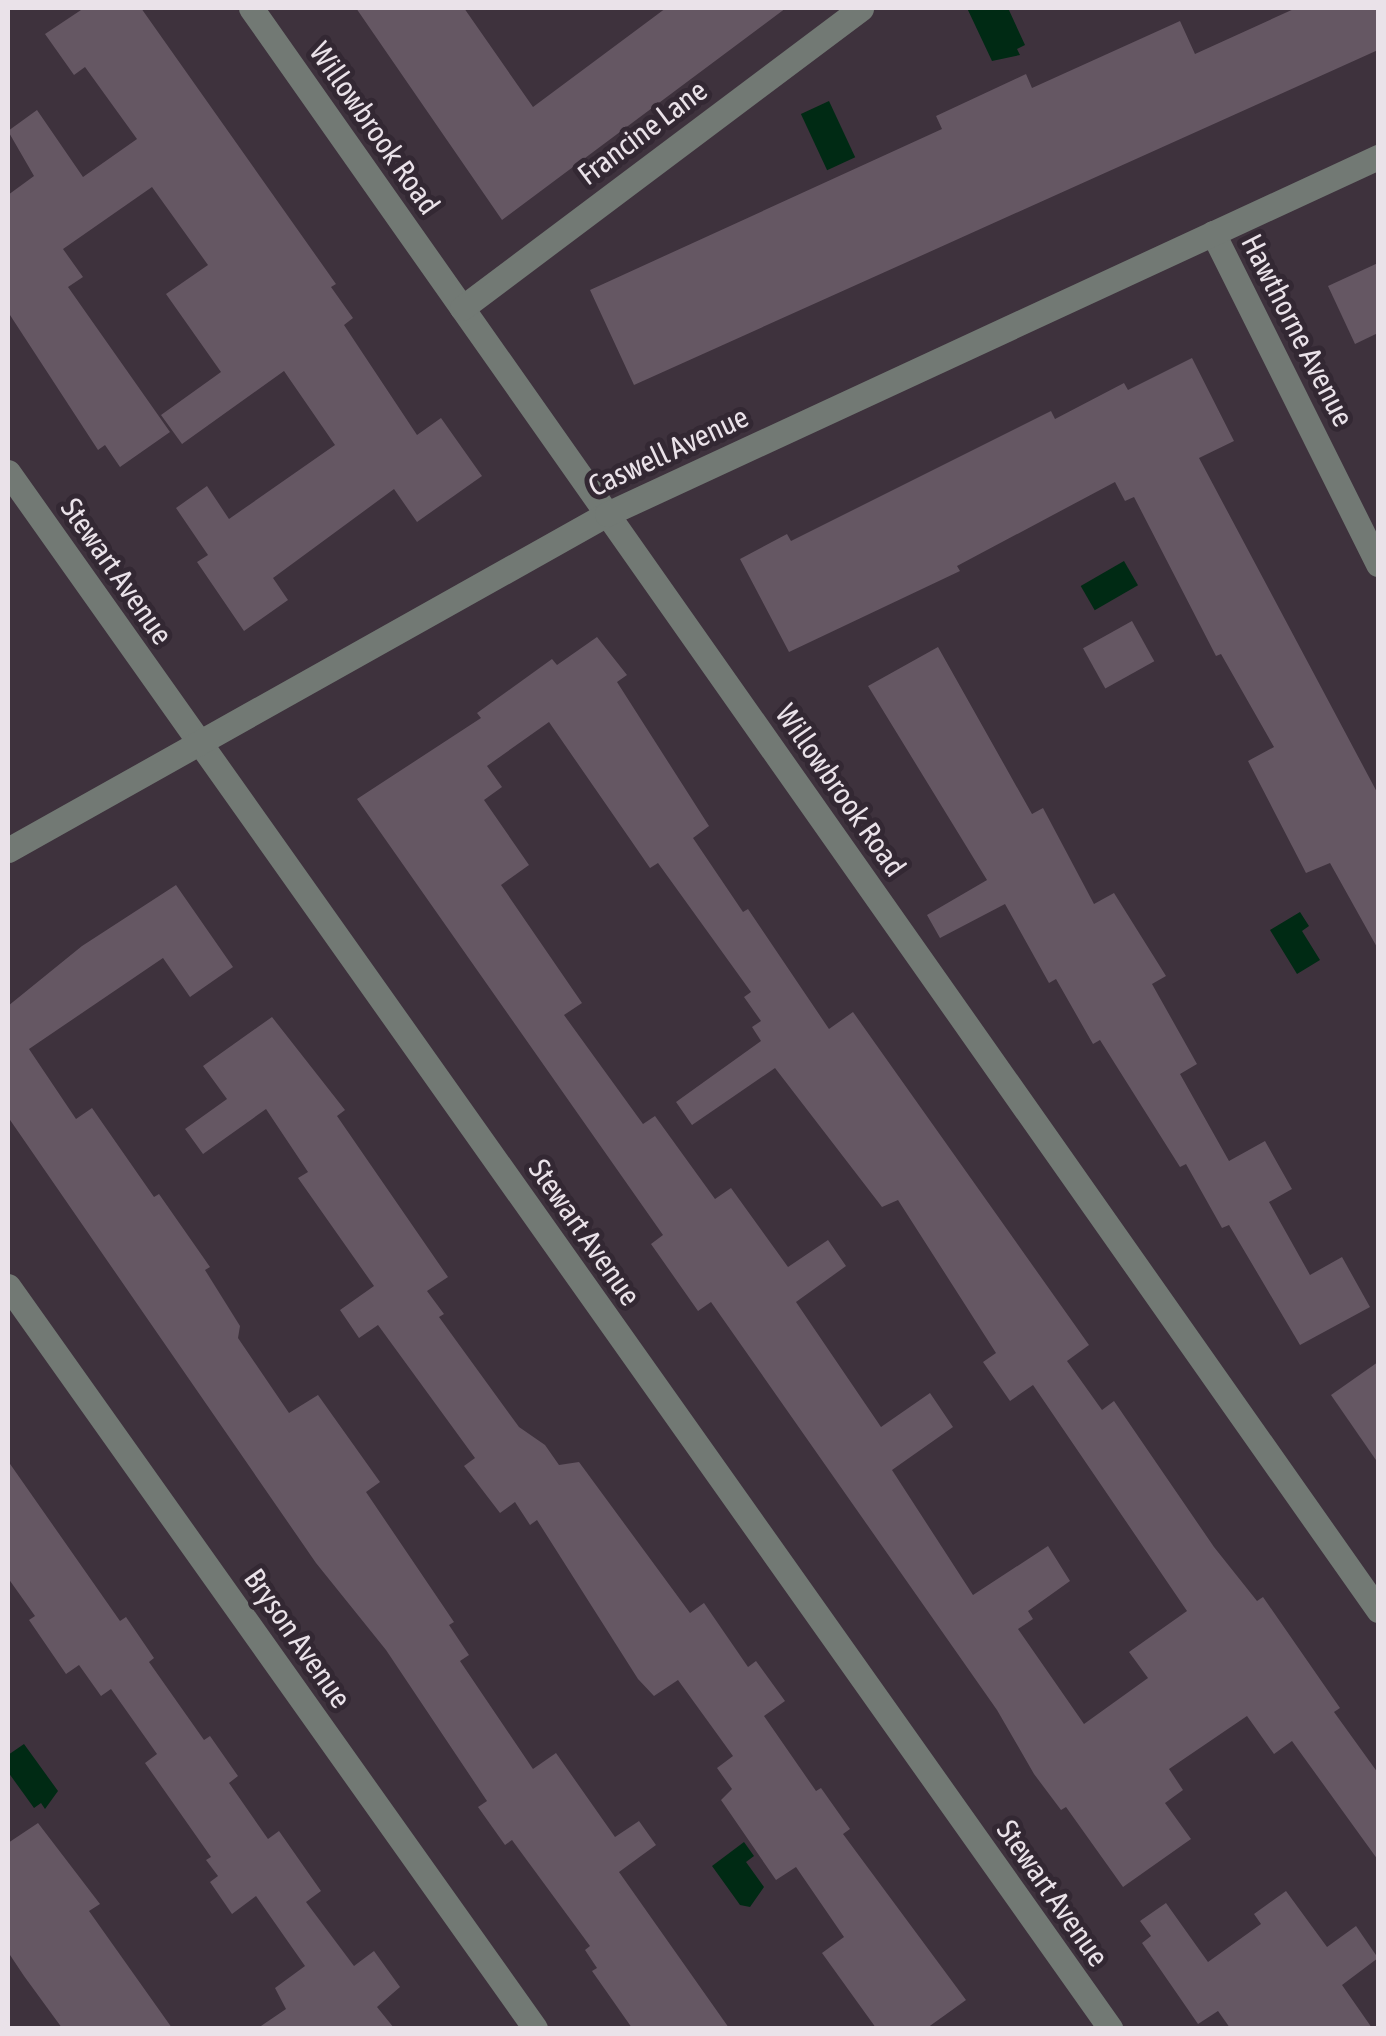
<!DOCTYPE html>
<html>
<head>
<meta charset="utf-8">
<style>
	body { margin:0 }
	#map { position:relative; width:1386px; height:2036px; overflow:hidden; background:#3e323d; font-family:"Asap Condensed",sans-serif }
	div>[style] { position:absolute }
	[style*='--x'] { left:calc(var(--x)*1px); top:calc(var(--y)*1px); width:calc(var(--w)*1px); rotate:calc(var(--a)*1deg) }
	.water>* { inset:0; background:#002a14; transform-origin:0 0 }
	.building>* { inset:0; background:#655763; transform-origin:0 0 }
	.minor>* { height:25px; margin:-12.5px; padding:0 12.5px; transform-origin:12.5px; border-radius:12.5px; background:#727974 }
	span { translate:-50% -50%; white-space:nowrap; text-align:center; line-height:1.15; -webkit-text-stroke:10px #332833; paint-order:stroke }
	.street-label { font-size:30px; color:#eae2e9 }
	.frame { position:absolute; inset:0; border:10px solid #eae2e9; pointer-events:none }
</style>
</head>
<body>
<div id="map">
	<div class="water">
		<i style="clip-path:polygon(967px 8px,1008px 8px,1025px 45px,1017px 49px,1020px 55px,992px 61px)"></i>
		<i style="left:829px;top:101px;width:62px;height:31px;rotate:65deg"></i>
		<i style="left:1124px;top:561px;width:28px;height:50px;rotate:60deg"></i>
		<i style="clip-path:polygon(1300px 912px,1309px 926px,1302px 931px,1320px 960px,1297px 974px,1270px 930px)"></i>
		<i style="clip-path:polygon(24px 1744px,58px 1791px,45px 1809px,41px 1803px,34px 1808px,8px 1772px,8px 1755px)"></i>
		<i style="clip-path:polygon(744px 1842px,754px 1856px,746px 1862px,764px 1887px,750px 1907px,740px 1905px,712px 1866px)"></i>
	</div>
	<div class="building">
		<i style="clip-path:polygon(84px 8px,141px 8px,336px 284px,331px 287px,353px 318px,344px 325px,417px 435px,441px 418px,482px 476px,417px 522px,394px 489px,273px 578px,288px 600px,244px 631px,197px 562px,208px 555px,176px 508px,207px 486px,229px 519px,335px 445px,284px 371px,182px 444px,161px 415px,221px 372px,166px 294px,208px 265px,152px 187px,63px 249px,83px 277px,68px 287px,170px 432px,120px 467px,105px 445px,98px 450px,8px 312px,8px 195px,34px 176px,8px 131px,37px 110px,83px 177px,137px 139px,85px 67px,74px 75px,45px 34px)"></i>
		<i style="clip-path:polygon(356px 8px,464px 8px,533px 107px,666px 8px,786px 8px,502px 220px)"></i>
		<i style="clip-path:polygon(1296px 8px,1378px 8px,1378px 50px,634px 385px,590px 290px,942px 129px,936px 116px,1026px 74px,1032px 88px,1180px 21px,1195px 54px)"></i>
		<i style="clip-path:polygon(1378px 263px,1378px 333px,1355px 344px,1328px 286px)"></i>
		<i style="clip-path:polygon(1192px 358px,1234px 441px,1199px 458px,1378px 794px,1378px 949px,1330px 863px,1306px 873px,1248px 761px,1274px 747px,1221px 654px,1216px 656px,1134px 497px,1125px 501px,1115px 482px,957px 566px,960px 571px,789px 652px,740px 559px,787px 534px,791px 541px,1051px 411px,1055px 419px,1124px 383px,1128px 390px)"></i>
		<i style="left:1132px;top:621px;width:46px;height:56px;rotate:61deg"></i>
		<i style="clip-path:polygon(evenodd,597px 637px,627px 675px,617px 682px,709px 826px,693px 838px,743px 912px,748px 909px,829px 1029px,853px 1012px,1089px 1345px,1067px 1361px,1102px 1410px,1114px 1401px,1214px 1547px,1257px 1601px,1263px 1597px,1340px 1708px,1334px 1712px,1378px 1773px,1378px 1860px,1292px 1741px,1274px 1754px,1247px 1716px,1169px 1769px,1183px 1790px,1165px 1803px,1191px 1839px,1123px 1887px,1066px 1807px,1061px 1810px,1034px 1774px,997px 1710px,711px 1302px,698px 1311px,651px 1244px,663px 1235px,357px 799px,481px 718px,477px 713px,552px 659px,557px 665px,597px 637px,549px 722px,650px 868px,658px 863px,751px 992px,744px 997px,761px 1021px,752px 1027px,761px 1041px,676px 1102px,692px 1125px,775px 1068px,882px 1207px,898px 1200px,996px 1353px,983px 1362px,1010px 1401px,1033px 1385px,1187px 1611px,1129px 1652px,1148px 1678px,1084px 1724px,1018px 1629px,1033px 1619px,1028px 1611px,1070px 1581px,1048px 1546px,973px 1595px,892px 1470px,953px 1427px,930px 1393px,881px 1427px,796px 1302px,846px 1266px,828px 1240px,788px 1267px,731px 1188px,715px 1199px,655px 1116px,643px 1124px,564px 1015px,582px 1003px,501px 885px,529px 865px,484px 800px,502px 787px,487px 766px,549px 722px)"></i>
		<i style="clip-path:polygon(938px 647px,1032px 814px,1043px 808px,1094px 904px,1114px 893px,1166px 976px,1152px 984px,1197px 1064px,1180px 1074px,1229px 1161px,1265px 1141px,1292px 1189px,1269px 1202px,1310px 1275px,1342px 1257px,1370px 1307px,1300px 1345px,1229px 1225px,1222px 1228px,1186px 1164px,1180px 1167px,1100px 1040px,1093px 1044px,1056px 979px,1049px 983px,1005px 904px,940px 938px,927px 915px,987px 880px,868px 686px)"></i>
		<i style="clip-path:polygon(176px 885px,233px 967px,190px 997px,163px 958px,29px 1049px,76px 1119px,92px 1108px,154px 1197px,159px 1194px,210px 1267px,205px 1270px,240px 1326px,238px 1338px,289px 1413px,318px 1395px,380px 1482px,366px 1492px,454px 1622px,449px 1625px,469px 1655px,460px 1661px,533px 1769px,556px 1753px,615px 1837px,639px 1821px,656px 1845px,619px 1872px,729px 2028px,632px 2028px,592px 1971px,597px 1968px,585px 1950px,590px 1946px,512px 1840px,505px 1845px,478px 1807px,487px 1801px,386px 1650px,316px 1563px,8px 1117px,8px 1006px,82px 946px)"></i>
		<i style="clip-path:polygon(272px 1017px,345px 1110px,337px 1116px,448px 1277px,427px 1291px,444px 1314px,439px 1317px,519px 1427px,545px 1445px,559px 1465px,579px 1462px,690px 1613px,704px 1603px,748px 1667px,756px 1661px,785px 1701px,764px 1716px,816px 1791px,821px 1788px,850px 1829px,843px 1834px,966px 2000px,927px 2028px,876px 2028px,822px 1953px,844px 1937px,796px 1867px,776px 1880px,721px 1800px,732px 1789px,717px 1768px,733px 1756px,678px 1680px,654px 1696px,638px 1679px,537px 1520px,530px 1525px,515px 1502px,500px 1513px,464px 1466px,475px 1458px,378px 1325px,359px 1338px,340px 1310px,374px 1286px,298px 1178px,308px 1172px,266px 1109px,203px 1154px,185px 1129px,227px 1099px,203px 1066px)"></i>
		<i style="clip-path:polygon(1378px 1362px,1378px 1463px,1331px 1395px)"></i>
		<i style="clip-path:polygon(8px 1461px,120px 1621px,126px 1617px,154px 1658px,149px 1662px,204px 1740px,210px 1736px,238px 1776px,229px 1783px,268px 1839px,279px 1831px,321px 1891px,306px 1902px,354px 1966px,374px 1951px,400px 1987px,377px 2007px,394px 2028px,258px 2028px,286px 2009px,275px 1988px,305px 1966px,256px 1896px,232px 1914px,210px 1882px,218px 1876px,206px 1860px,211px 1857px,145px 1763px,157px 1754px,111px 1689px,101px 1696px,79px 1665px,66px 1674px,29px 1620px,35px 1616px,8px 1578px)"></i>
		<i style="clip-path:polygon(38px 1823px,100px 1904px,89px 1911px,172px 2028px,62px 2028px,24px 1976px,8px 1952px,8px 1843px)"></i>
		<i style="clip-path:polygon(1286px 1891px,1327px 1947px,1356px 1926px,1378px 1958px,1342px 1985px,1372px 2028px,1230px 2028px,1218px 2011px,1198px 2024px,1142px 1943px,1151px 1936px,1140px 1921px,1166px 1903px,1208px 1962px,1261px 1924px,1254px 1914px)"></i>
	</div>
	<div class="minor">
		<i style="--x:251;--y:8;--w:1959;--a:54.87"></i>
		<i style="--x:1213;--y:233;--w:370;--a:63.5"></i>
		<i style="--x:462;--y:308;--w:499;--a:-36.9"></i>
		<i style="--x:8;--y:472;--w:1907;--a:54.69"></i>
		<i style="--x:8;--y:850;--w:687;--a:-29.29"></i>
		<i style="--x:607;--y:514;--w:850;--a:-24.85"></i>
		<i style="--x:8;--y:1286;--w:910;--a:54.62"></i>
	</div>
	<div class="street-label">
		<span style="left:375px;top:128px;rotate:55deg">Willowbrook Road</span>
		<span style="left:642px;top:132px;rotate:-37deg">Francine Lane</span>
		<span style="left:1298px;top:330px;rotate:63deg">Hawthorne Avenue</span>
		<span style="left:668px;top:451px;rotate:-25deg">Caswell Avenue</span>
		<span style="left:117px;top:571px;rotate:55deg">Stewart Avenue</span>
		<span style="left:841px;top:790px;rotate:55deg">Willowbrook Road</span>
		<span style="left:585px;top:1232px;rotate:55deg">Stewart Avenue</span>
		<span style="left:298px;top:1638px;rotate:55deg">Bryson Avenue</span>
		<span style="left:1053px;top:1893px;rotate:55deg">Stewart Avenue</span>
	</div>
	<div class="frame"></div>
</div>
</body>
</html>
